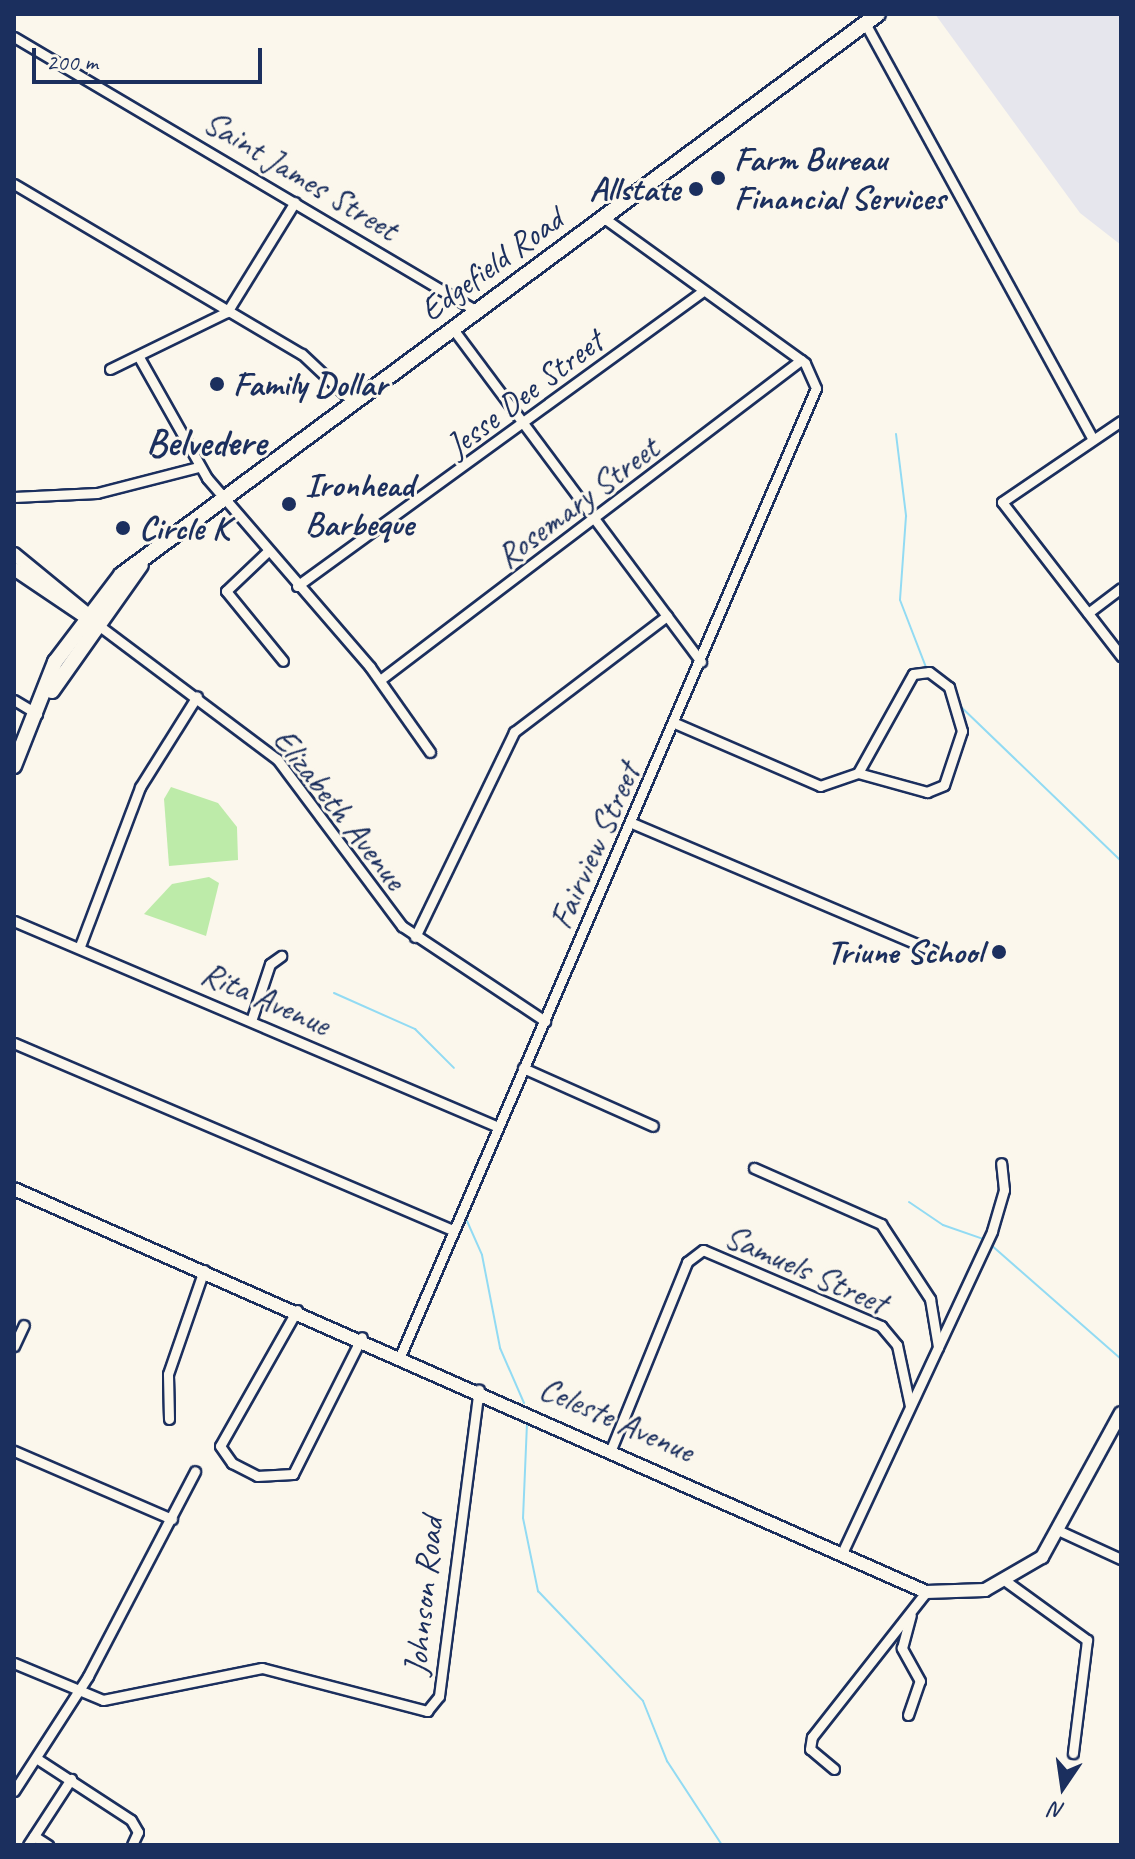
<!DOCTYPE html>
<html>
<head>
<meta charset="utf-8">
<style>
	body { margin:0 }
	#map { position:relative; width:1135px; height:1859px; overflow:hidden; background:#fbf7ec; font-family:Caveat,sans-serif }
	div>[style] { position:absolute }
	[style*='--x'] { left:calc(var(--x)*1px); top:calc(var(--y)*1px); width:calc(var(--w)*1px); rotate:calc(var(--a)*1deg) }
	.built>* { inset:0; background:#e6e6ed }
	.green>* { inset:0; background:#bdeba9 }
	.stream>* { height:2px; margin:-1px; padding:0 1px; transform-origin:1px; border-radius:1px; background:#92dbf3 }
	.roads { filter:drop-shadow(2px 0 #1b2f5e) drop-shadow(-2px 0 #1b2f5e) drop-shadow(0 2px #1b2f5e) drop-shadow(0 -2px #1b2f5e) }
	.street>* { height:9px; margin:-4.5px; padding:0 4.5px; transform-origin:4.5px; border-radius:4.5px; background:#fbf7ec }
	.secondary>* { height:12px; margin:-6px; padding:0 6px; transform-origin:6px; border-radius:6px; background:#fbf7ec }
	.primary>* { height:14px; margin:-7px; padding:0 7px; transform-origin:7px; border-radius:7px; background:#fbf7ec }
	.dots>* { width:22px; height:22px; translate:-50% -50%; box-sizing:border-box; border:4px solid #fbf7ec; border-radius:50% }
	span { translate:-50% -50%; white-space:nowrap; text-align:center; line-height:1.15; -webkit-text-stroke:6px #fbf7ec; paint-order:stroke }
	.poi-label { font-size:34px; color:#1b2f5e; font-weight:700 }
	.left { translate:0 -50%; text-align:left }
	.right { translate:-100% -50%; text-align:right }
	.street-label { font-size:34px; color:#1b2f5e }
	.quarter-label { font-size:38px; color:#1b2f5e; font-weight:700 }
	.frame { position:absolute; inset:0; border:16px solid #1b2f5e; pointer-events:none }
	.north { position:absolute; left:1023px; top:1747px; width:80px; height:80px; -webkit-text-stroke:6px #fbf7ec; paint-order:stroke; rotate:193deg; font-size:22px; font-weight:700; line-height:32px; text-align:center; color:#1b2f5e }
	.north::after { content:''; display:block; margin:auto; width:28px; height:36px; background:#1b2f5e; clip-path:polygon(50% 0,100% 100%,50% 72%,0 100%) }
	.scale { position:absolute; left:32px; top:48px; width:230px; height:36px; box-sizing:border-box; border:4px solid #1b2f5e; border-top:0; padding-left:10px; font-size:24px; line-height:28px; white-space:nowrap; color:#1b2f5e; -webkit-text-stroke:6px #fbf7ec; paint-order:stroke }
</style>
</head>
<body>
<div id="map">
	<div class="built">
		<i style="clip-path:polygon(935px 14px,1121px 14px,1121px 245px,1080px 213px)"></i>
	</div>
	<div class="green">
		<i style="clip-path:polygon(171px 787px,218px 803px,237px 827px,238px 860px,169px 866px,164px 799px)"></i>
		<i style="clip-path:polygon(209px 877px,219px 883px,206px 936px,144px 914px,172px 884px)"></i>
	</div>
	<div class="stream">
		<i style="--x:896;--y:434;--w:83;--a:83"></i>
		<i style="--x:906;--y:516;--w:84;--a:94.1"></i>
		<i style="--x:900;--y:600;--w:75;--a:68.9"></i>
		<i style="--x:958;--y:704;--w:226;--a:43.9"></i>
		<i style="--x:334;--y:993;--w:89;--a:24"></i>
		<i style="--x:415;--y:1029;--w:55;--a:45"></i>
		<i style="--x:909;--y:1202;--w:41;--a:34.1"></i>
		<i style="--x:943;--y:1225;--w:46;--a:19.2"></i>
		<i style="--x:467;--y:1221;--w:37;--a:66"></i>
		<i style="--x:482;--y:1255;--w:95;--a:79"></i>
		<i style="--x:500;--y:1348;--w:60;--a:66.4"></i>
		<i style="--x:990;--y:1244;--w:174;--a:41.3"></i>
		<i style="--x:527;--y:1423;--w:95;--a:92.4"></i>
		<i style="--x:523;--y:1518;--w:75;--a:78.4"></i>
		<i style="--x:538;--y:1591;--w:152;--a:46.3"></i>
		<i style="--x:643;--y:1701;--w:65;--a:68.2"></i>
		<i style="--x:667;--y:1761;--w:100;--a:56.8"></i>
	</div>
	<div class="roads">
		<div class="street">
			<i style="--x:865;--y:23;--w:474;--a:61.3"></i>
			<i style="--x:14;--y:37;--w:538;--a:30.62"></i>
			<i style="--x:14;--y:184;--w:334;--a:30.6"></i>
			<i style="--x:302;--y:354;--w:71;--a:43.3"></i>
			<i style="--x:453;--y:329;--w:415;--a:53.3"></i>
			<i style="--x:140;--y:359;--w:137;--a:60.6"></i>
			<i style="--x:207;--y:478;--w:250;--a:49.2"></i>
			<i style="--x:370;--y:667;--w:104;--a:54.8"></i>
			<i style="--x:110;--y:369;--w:130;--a:-26"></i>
			<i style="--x:227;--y:312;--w:129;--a:-58.3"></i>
			<i style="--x:1121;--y:421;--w:144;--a:145.8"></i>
			<i style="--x:1002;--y:502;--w:195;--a:52.3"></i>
			<i style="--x:14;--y:497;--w:83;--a:-2.8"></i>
			<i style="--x:97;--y:493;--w:104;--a:-14.4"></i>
			<i style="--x:268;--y:551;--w:58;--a:136.4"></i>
			<i style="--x:226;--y:591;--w:90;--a:50.8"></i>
			<i style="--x:297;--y:586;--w:500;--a:-36"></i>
			<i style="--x:1088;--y:613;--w:41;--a:-37.1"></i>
			<i style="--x:97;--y:624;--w:225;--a:36.9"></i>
			<i style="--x:277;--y:759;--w:209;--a:53.2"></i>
			<i style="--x:402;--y:926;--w:172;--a:33.6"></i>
			<i style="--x:380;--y:680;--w:529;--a:-37.24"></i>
			<i style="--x:14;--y:700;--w:27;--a:31"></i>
			<i style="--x:677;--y:724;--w:156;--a:23.4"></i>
			<i style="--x:820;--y:786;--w:40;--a:-18.9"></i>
			<i style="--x:858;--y:773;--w:72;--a:15.4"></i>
			<i style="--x:927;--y:792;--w:18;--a:-22"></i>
			<i style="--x:944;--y:785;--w:57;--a:-71.6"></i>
			<i style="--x:962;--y:731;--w:46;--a:-106.5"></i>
			<i style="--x:949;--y:687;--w:25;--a:-143"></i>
			<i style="--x:929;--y:672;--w:16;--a:173"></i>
			<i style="--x:913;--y:674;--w:113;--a:119.1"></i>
			<i style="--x:632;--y:823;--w:327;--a:23"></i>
			<i style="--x:14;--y:921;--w:524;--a:23.04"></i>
			<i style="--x:415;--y:937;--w:228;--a:-64.2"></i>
			<i style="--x:514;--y:732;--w:192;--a:-37.2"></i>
			<i style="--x:80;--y:946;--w:170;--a:-69.3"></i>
			<i style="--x:140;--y:787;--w:107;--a:-57.9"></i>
			<i style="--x:252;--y:1018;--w:57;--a:-71.6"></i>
			<i style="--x:270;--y:964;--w:14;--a:-36"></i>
			<i style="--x:14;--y:1043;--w:476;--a:23.1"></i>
			<i style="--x:523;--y:1068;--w:142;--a:24"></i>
			<i style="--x:754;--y:1168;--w:139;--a:23.8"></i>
			<i style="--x:881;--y:1224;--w:90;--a:56.8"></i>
			<i style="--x:930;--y:1299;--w:49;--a:80.5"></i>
			<i style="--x:297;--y:1310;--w:156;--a:119.5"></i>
			<i style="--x:220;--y:1446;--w:21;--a:55"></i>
			<i style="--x:232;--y:1463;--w:28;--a:27"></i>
			<i style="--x:257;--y:1476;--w:36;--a:-3"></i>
			<i style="--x:293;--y:1474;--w:153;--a:-63.3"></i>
			<i style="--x:14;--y:1346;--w:23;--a:-65"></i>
			<i style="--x:401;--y:1354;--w:1051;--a:-66.75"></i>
			<i style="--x:816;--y:388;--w:27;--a:-114"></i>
			<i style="--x:805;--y:363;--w:248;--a:-144.2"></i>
			<i style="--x:169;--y:1419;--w:45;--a:-91.3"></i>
			<i style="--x:168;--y:1374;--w:110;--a:-70.9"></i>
			<i style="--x:612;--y:1447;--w:200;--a:-67.9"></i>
			<i style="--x:687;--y:1262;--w:20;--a:-37"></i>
			<i style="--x:703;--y:1250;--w:194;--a:23.1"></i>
			<i style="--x:881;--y:1326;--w:25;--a:50"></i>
			<i style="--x:897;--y:1345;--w:62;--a:78"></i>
			<i style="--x:14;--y:1451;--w:172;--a:23.3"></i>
			<i style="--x:1062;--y:1532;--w:65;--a:24.6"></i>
			<i style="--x:843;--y:1551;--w:353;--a:-65"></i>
			<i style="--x:992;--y:1231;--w:43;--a:-73.7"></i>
			<i style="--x:1004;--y:1190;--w:27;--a:-96"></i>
			<i style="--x:1007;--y:1582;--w:99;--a:35.9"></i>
			<i style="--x:1087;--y:1640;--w:114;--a:97.1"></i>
			<i style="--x:14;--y:1663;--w:96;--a:22.6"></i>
			<i style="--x:103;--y:1700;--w:162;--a:-11.4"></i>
			<i style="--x:262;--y:1668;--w:171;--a:14.6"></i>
			<i style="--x:427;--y:1711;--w:19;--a:-51"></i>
			<i style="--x:439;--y:1696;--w:309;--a:-82.6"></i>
			<i style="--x:908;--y:1715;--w:36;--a:-71"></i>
			<i style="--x:920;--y:1681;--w:38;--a:-119"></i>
			<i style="--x:902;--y:1648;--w:34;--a:-75"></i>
			<i style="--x:36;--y:1758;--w:113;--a:33.1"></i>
			<i style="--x:131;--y:1820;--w:14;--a:60"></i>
			<i style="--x:138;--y:1832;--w:14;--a:115"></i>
			<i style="--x:834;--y:1769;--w:31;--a:-140"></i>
			<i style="--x:810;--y:1749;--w:12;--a:-81"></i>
			<i style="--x:812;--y:1737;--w:184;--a:-51.8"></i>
			<i style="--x:14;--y:1791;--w:137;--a:-57.2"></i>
			<i style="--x:88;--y:1676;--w:231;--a:-62.4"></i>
			<i style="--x:34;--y:1836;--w:17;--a:33"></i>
			<i style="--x:28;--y:1845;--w:79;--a:-56.9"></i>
		</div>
		<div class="secondary">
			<i style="--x:14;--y:554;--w:106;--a:39.3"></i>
			<i style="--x:14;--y:569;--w:97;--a:34"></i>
			<i style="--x:14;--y:1189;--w:997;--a:23.84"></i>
			<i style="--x:926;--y:1592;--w:59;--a:-1.9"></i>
			<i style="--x:985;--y:1590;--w:66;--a:-30.1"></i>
			<i style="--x:1042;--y:1557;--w:164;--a:-61.3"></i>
		</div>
		<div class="primary">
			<i style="--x:52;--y:691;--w:154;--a:-54.8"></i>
			<i style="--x:14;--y:766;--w:112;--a:-68.5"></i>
			<i style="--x:55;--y:662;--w:109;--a:-52.8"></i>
			<i style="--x:121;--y:575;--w:942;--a:-36.54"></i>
		</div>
	</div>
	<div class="dots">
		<i style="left:718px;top:178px;background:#1b2f5e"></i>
		<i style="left:696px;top:189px;background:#1b2f5e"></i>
		<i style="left:217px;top:384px;background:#1b2f5e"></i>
		<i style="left:289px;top:504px;background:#1b2f5e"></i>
		<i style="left:123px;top:528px;background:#1b2f5e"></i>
		<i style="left:999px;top:952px;background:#1b2f5e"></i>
	</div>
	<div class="poi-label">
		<span class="left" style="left:734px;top:178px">Farm Bureau<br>Financial Services</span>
		<span class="right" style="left:680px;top:189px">Allstate</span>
		<span class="left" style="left:233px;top:384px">Family Dollar</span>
		<span class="left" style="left:305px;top:504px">Ironhead<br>Barbeque</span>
		<span class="left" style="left:139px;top:528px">Circle K</span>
		<span class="right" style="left:983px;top:952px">Triune School</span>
	</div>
	<div class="street-label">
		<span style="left:301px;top:175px;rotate:31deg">Saint James Street</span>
		<span style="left:491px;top:264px;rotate:-36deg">Edgefield Road</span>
		<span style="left:524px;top:393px;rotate:-37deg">Jesse Dee Street</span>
		<span style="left:577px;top:502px;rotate:-37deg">Rosemary Street</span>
		<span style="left:340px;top:809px;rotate:52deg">Elizabeth Avenue</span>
		<span style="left:594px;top:846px;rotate:-66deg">Fairview Street</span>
		<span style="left:266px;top:998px;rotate:24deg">Rita Avenue</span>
		<span style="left:806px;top:1269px;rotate:24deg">Samuels Street</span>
		<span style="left:617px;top:1419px;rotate:24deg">Celeste Avenue</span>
		<span style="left:423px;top:1596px;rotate:-84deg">Johnson Road</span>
	</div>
	<div class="quarter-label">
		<span style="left:206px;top:443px">Belvedere</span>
	</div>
	<div class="frame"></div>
	<div class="north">N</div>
	<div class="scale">200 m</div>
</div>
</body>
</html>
